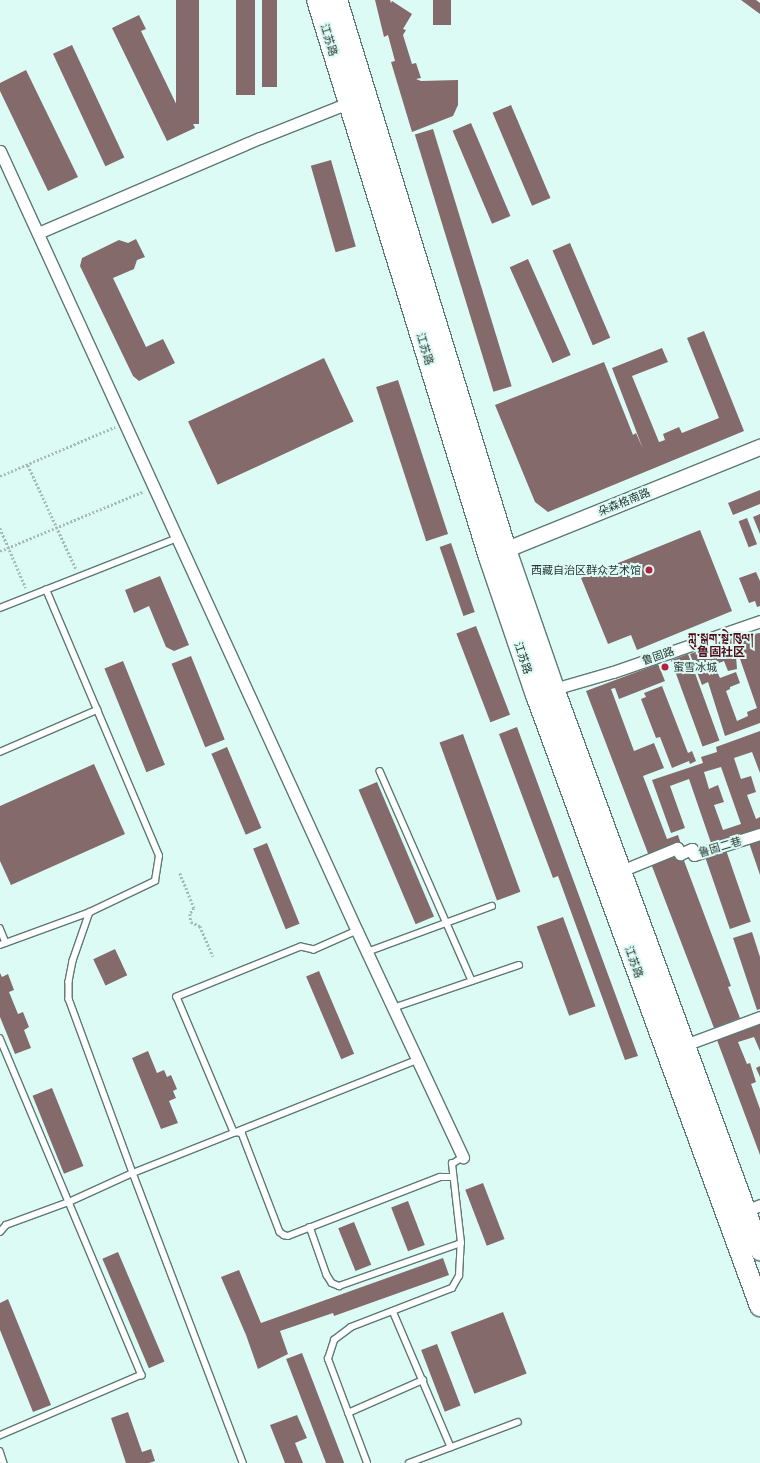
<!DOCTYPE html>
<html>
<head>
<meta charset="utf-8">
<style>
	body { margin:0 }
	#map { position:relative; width:760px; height:1463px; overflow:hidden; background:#ddfbf5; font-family:Merriweather,"Noto Sans SC","Noto Serif Tibetan",serif }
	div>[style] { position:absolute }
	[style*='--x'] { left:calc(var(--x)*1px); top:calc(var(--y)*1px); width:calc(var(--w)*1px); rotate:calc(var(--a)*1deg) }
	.building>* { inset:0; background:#846a6b; transform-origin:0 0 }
	.path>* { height:2.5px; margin-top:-1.25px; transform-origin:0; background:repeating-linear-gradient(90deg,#a4bcb7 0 2px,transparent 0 4px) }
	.roads { filter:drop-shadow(1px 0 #5e7974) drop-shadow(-1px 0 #5e7974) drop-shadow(0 1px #5e7974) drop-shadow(0 -1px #5e7974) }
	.lane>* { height:5.5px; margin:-2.75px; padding:0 2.75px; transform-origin:2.75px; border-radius:2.75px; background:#fff }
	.street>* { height:11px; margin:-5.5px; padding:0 5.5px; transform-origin:5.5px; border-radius:5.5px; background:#fff }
	.secondary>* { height:15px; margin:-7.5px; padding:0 7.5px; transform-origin:7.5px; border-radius:7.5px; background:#fff }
	.highway>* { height:20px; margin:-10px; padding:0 10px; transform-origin:10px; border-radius:10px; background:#fff }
	.dots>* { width:11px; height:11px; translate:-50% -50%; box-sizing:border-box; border:2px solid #ddfbf5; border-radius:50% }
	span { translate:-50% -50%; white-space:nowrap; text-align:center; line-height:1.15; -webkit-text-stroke:4px #ddfbf5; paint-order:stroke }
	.street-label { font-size:11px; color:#293532 }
	.poi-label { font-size:11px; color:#293532 }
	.right { translate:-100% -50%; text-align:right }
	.left { translate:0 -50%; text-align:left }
	.neighbourhood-label { font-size:12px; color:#520c19; font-weight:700 }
</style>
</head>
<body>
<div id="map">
	<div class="building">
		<i style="left:176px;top:0;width:23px;height:124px"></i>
		<i style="left:236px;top:0;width:19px;height:95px"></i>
		<i style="left:262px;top:0;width:15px;height:87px"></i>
		<i style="clip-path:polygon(375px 0,390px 0,391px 3px,392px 1px,412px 14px,403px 29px,406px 30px,403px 35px,412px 64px,416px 63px,421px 78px,416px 79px,421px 81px,458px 80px,458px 105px,453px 116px,412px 132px,391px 62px,395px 61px,388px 35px,384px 37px)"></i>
		<i style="left:433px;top:0;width:18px;height:25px"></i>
		<i style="clip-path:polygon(741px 0,756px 0,760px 3px,760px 14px)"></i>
		<i style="clip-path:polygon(139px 15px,146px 29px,141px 31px,181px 114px,187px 111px,195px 128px,167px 141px,112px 28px)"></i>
		<i style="left:72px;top:45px;width:124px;height:21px;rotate:65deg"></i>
		<i style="clip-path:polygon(26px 70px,78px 177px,48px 191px,0 91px,0 83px)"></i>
		<i style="left:511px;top:105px;width:101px;height:20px;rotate:67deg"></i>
		<i style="left:471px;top:123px;width:101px;height:20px;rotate:67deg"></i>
		<i style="left:433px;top:129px;width:269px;height:19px;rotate:73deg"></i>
		<i style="left:331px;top:160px;width:90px;height:21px;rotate:74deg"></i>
		<i style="clip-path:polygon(136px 239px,145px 257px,137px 260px,134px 269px,113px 278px,146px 347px,163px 339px,175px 363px,139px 381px,133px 376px,80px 266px,82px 258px,119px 240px,128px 243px)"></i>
		<i style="left:570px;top:243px;width:103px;height:19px;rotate:67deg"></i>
		<i style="left:528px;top:259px;width:105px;height:20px;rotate:66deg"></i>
		<i style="clip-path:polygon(704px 331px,744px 431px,548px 512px,535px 502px,495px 405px,604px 362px,633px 435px,636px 433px,643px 449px,612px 368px,662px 348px,668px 362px,632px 376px,659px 442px,665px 440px,663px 434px,679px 427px,682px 433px,719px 418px,687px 338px)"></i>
		<i style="left:324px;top:358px;width:70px;height:150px;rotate:65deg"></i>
		<i style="left:398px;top:380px;width:162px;height:23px;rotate:72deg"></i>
		<i style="clip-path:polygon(760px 490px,760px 504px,733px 515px,728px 503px)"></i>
		<i style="clip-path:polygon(760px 514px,760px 534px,753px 517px)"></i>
		<i style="left:747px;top:518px;width:28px;height:9px;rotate:69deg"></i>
		<i style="clip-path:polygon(700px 530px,732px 611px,637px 650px,631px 635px,608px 644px,581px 578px)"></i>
		<i style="left:451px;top:543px;width:73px;height:12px;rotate:71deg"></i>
		<i style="clip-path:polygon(756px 572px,760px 581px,760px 606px,757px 607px,755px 601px,749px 603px,739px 578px)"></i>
		<i style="clip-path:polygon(160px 576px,189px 645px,174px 651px,166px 647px,149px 606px,134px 613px,125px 590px)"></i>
		<i style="left:476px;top:626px;width:95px;height:21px;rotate:69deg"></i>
		<i style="clip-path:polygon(evenodd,760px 633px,760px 723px,725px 736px,708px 682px,702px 685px,690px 654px,733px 637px,760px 633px,736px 656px,739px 656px,757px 708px,747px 712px,748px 716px,737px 721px,726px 691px,730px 689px,730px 687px,740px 683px,736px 672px,720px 678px,714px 665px,724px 661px,728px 671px,737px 669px,736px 656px)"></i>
		<i style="left:688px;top:654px;width:92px;height:18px;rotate:70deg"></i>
		<i style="left:191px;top:656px;width:90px;height:21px;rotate:68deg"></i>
		<i style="left:123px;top:661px;width:112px;height:20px;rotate:68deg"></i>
		<i style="clip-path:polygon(658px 664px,665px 681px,619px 699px,615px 688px,611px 689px,634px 751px,654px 743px,664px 768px,643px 776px,667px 839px,678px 835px,681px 844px,649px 856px,586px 691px)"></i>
		<i style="clip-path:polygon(662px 686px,688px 753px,692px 751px,696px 761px,690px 764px,689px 761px,672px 768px,660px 737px,656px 738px,641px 699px,646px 697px,644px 693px)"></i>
		<i style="clip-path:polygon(517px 727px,638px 1056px,625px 1060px,558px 876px,553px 878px,499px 734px)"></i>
		<i style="clip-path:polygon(evenodd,760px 731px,760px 773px,752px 752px,734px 758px,741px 779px,751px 776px,756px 792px,747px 795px,756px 819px,760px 817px,760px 829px,712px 846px,689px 779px,670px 786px,685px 828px,671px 833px,652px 780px,703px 763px,701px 757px,717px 752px,716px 747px,760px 731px,721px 767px,741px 824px,723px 830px,714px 805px,724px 802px,718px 785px,709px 789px,704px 772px,721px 767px)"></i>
		<i style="left:463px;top:734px;width:168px;height:25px;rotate:70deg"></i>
		<i style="left:227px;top:747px;width:88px;height:17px;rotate:67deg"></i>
		<i style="clip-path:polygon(94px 764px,125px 834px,11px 885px,0 861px,0 806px)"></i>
		<i style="left:377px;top:782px;width:146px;height:20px;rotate:67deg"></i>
		<i style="clip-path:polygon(760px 839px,760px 875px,749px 843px)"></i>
		<i style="left:267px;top:843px;width:87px;height:15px;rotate:68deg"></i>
		<i style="left:726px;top:850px;width:76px;height:22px;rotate:71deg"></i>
		<i style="clip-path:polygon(670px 853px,683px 858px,731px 986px,728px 987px,740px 1018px,714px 1028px,650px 861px)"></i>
		<i style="left:563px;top:917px;width:95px;height:28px;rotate:70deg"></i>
		<i style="clip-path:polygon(752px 932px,760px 957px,760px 1009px,757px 1010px,733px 938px)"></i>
		<i style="left:115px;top:949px;width:29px;height:24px;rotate:65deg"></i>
		<i style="left:319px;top:971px;width:90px;height:14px;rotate:67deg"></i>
		<i style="clip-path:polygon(0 973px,2px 977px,8px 974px,14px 990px,9px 992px,18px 1014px,23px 1012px,29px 1027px,24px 1030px,31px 1048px,15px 1054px,0 1017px)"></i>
		<i style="clip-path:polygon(760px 1022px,760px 1051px,754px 1037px,738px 1042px,747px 1064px,750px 1063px,756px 1082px,751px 1084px,760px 1109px,760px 1155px,717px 1040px,739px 1032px,738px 1030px)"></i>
		<i style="clip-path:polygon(148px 1051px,157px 1073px,164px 1070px,167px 1077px,171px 1075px,177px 1089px,173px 1091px,176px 1098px,169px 1101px,178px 1123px,161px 1129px,132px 1058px)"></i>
		<i style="clip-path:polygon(760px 1066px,760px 1077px,756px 1068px)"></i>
		<i style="left:52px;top:1088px;width:84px;height:21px;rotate:68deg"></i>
		<i style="left:483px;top:1183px;width:60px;height:19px;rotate:69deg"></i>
		<i style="left:408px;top:1201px;width:47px;height:18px;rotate:69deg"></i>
		<i style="left:354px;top:1222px;width:46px;height:17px;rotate:68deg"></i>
		<i style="left:118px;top:1252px;width:119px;height:17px;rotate:67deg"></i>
		<i style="clip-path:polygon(443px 1258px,449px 1275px,334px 1316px,333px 1313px,280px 1331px,288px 1354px,258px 1369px,246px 1335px,221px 1277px,239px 1270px,261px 1323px)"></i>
		<i style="clip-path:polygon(8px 1299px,51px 1405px,33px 1412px,0 1330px,0 1303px)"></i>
		<i style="left:503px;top:1312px;width:66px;height:56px;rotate:69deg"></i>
		<i style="left:437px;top:1344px;width:66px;height:17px;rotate:69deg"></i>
		<i style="left:302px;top:1353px;width:118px;height:17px;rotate:69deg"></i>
		<i style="clip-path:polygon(128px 1412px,142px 1452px,151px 1449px,155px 1461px,149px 1463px,126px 1463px,111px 1418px)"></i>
		<i style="clip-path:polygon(297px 1415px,307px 1438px,295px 1443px,303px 1463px,285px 1463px,270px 1425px)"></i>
	</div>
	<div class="path">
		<i style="--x:28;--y:465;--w:115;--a:65.2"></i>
		<i style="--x:0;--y:476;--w:125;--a:-23.1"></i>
		<i style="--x:0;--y:528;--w:65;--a:66.6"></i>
		<i style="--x:0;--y:551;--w:156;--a:-22.6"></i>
		<i style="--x:180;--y:873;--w:38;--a:68"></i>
		<i style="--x:194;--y:908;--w:7;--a:124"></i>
		<i style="--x:190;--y:914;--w:8;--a:83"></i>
		<i style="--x:191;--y:922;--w:10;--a:24"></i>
		<i style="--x:200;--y:926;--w:33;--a:67"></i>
	</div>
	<div class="roads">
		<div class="lane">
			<i style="--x:0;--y:608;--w:191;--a:-21.5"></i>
			<i style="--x:0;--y:752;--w:106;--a:-23.4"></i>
			<i style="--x:380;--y:771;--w:229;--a:66.3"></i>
			<i style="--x:90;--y:912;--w:52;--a:109.1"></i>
			<i style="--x:73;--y:961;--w:21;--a:101"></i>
			<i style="--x:69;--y:982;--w:17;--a:90"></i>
			<i style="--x:69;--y:999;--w:185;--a:69.8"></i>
			<i style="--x:133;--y:1173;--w:310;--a:69.2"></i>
			<i style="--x:0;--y:928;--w:16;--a:68"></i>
			<i style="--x:357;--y:931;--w:47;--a:156.2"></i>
			<i style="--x:314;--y:950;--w:13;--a:-167"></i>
			<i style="--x:301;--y:947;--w:134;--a:158"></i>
			<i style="--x:177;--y:997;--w:147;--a:67.1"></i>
			<i style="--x:234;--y:1132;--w:8;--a:7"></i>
			<i style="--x:242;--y:1133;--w:106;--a:69"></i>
			<i style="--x:280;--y:1232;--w:5;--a:37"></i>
			<i style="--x:284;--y:1235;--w:4;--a:14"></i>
			<i style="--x:288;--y:1236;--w:163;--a:-21.2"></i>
			<i style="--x:440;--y:1177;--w:12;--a:0"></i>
			<i style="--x:0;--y:945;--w:96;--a:-20.1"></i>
			<i style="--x:90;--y:912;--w:72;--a:-25.5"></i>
			<i style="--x:155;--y:881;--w:25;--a:-81"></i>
			<i style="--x:159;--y:856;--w:289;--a:-113"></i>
			<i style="--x:367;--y:952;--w:133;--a:-20.2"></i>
			<i style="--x:393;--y:1008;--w:133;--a:-18.8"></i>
			<i style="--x:0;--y:1038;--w:366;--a:67.2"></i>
			<i style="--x:142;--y:1375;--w:155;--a:156.8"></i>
			<i style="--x:310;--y:1227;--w:51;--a:70.5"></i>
			<i style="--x:327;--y:1275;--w:9;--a:58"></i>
			<i style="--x:332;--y:1283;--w:8;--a:23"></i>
			<i style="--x:339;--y:1286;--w:129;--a:-19.4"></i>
			<i style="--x:0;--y:1232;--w:9;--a:-49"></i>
			<i style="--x:6;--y:1225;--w:67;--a:-20.1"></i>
			<i style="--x:69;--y:1202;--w:70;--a:-24.4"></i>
			<i style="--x:133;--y:1173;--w:306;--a:-21.7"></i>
			<i style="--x:393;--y:1311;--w:148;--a:66.9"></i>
			<i style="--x:348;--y:1413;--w:82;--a:-23.7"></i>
			<i style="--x:0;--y:1451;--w:13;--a:72"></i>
			<i style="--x:367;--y:1463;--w:111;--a:-110.6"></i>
			<i style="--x:328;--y:1359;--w:20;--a:-72"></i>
			<i style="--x:334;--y:1340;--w:21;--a:-37"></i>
			<i style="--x:351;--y:1327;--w:108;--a:-21.1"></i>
			<i style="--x:452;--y:1288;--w:14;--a:-60"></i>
			<i style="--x:459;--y:1276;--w:33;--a:-87"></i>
			<i style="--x:461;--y:1243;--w:80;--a:-96.5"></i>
			<i style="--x:452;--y:1164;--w:13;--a:-32"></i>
			<i style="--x:409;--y:1463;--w:116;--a:-20.6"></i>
		</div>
		<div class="street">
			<i style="--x:0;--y:151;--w:858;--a:65.41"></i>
			<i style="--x:357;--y:931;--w:250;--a:64.9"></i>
			<i style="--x:38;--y:233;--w:241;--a:-23.2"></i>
			<i style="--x:260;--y:138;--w:100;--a:-21.7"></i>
			<i style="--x:554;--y:689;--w:61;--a:-16.1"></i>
			<i style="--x:613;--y:672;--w:156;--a:-19.1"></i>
			<i style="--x:621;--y:871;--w:61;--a:-22.3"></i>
			<i style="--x:677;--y:848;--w:7;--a:63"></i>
			<i style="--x:680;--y:854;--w:13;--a:-23"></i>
			<i style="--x:692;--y:849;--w:6;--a:72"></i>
			<i style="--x:694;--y:855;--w:69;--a:-17.7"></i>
			<i style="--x:685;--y:1045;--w:80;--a:-20.5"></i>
			<i style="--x:746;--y:1211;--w:15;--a:-23"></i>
		</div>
		<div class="secondary">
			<i style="--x:497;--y:553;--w:284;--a:-22"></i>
		</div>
		<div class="highway">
			<i style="--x:317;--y:0;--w:583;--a:72.84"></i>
			<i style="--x:489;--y:557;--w:146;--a:71.2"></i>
			<i style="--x:536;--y:695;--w:651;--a:69.87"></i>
			<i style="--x:337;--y:0;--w:575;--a:72.92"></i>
			<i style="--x:506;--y:550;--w:147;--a:70.9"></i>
			<i style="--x:554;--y:689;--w:598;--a:69.84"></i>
		</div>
	</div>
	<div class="dots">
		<i style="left:649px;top:570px;background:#b4213f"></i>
		<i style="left:665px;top:667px;background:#b4213f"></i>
	</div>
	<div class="street-label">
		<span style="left:329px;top:40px;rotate:73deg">江苏路</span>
		<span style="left:425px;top:349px;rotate:73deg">江苏路</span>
		<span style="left:624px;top:502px;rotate:-22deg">朵森格南路</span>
		<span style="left:658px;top:656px;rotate:-19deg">鲁固路</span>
		<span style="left:523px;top:658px;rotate:71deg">江苏路</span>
		<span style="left:720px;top:847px;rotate:-17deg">鲁固二巷</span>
		<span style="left:634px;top:962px;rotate:70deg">江苏路</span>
	</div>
	<div class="poi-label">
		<span class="right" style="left:641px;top:570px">西藏自治区群众艺术馆</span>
		<span class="left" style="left:673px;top:667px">蜜雪冰城</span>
	</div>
	<div class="neighbourhood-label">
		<span style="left:721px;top:645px">ཀླུ་སྒུག་སྡེ་ཁུལ།<br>鲁固社区</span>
	</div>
</div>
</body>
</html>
